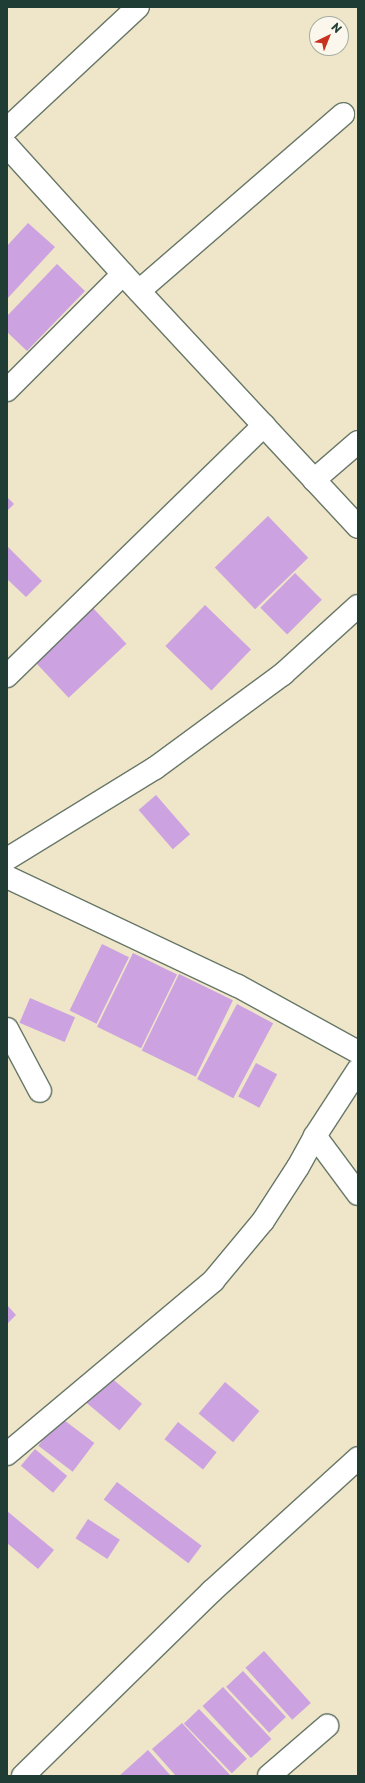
<!DOCTYPE html>
<html>
<head>
<meta charset="utf-8">
<style>
	body { margin:0 }
	#map { position:relative; width:365px; height:1783px; overflow:hidden; background:#efe6c9; font-family:"Playpen Sans",sans-serif }
	div>[style] { position:absolute }
	[style*='--x'] { left:calc(var(--x)*1px); top:calc(var(--y)*1px); width:calc(var(--w)*1px); rotate:calc(var(--a)*1deg) }
	.building>* { inset:0; background:#cca2e1; transform-origin:0 0 }
	.roads { filter:drop-shadow(1px 0 #687868) drop-shadow(-1px 0 #687868) drop-shadow(0 1px #687868) drop-shadow(0 -1px #687868) }
	.minor>* { height:22px; margin:-11px; padding:0 11px; transform-origin:11px; border-radius:11px; background:#fff }
	span { translate:-50% -50%; white-space:nowrap; text-align:center; line-height:1.15; -webkit-text-stroke:4px #fbf7ec; paint-order:stroke }
	.frame { position:absolute; inset:0; border:8px solid #1f3d34; pointer-events:none }
	.north { position:absolute; left:309px; top:16px; width:40px; height:40px; box-sizing:border-box; background:#fbf7ec; border:1px solid #a3ada2; border-radius:50%; rotate:43deg; font-size:11px; font-weight:700; line-height:16px; text-align:center; color:#1f3d34 }
	.north::after { content:''; display:block; margin:auto; width:14px; height:18px; background:#c8321e; clip-path:polygon(50% 0,100% 100%,50% 72%,0 100%) }
</style>
</head>
<body>
<div id="map">
	<div class="building">
		<i style="clip-path:polygon(28px 223px,55px 247px,7px 299px,7px 246px)"></i>
		<i style="clip-path:polygon(57px 264px,85px 291px,27px 351px,7px 332px,7px 316px)"></i>
		<i style="clip-path:polygon(7px 497px,14px 504px,7px 511px)"></i>
		<i style="left:268px;top:516px;width:58px;height:74px;rotate:46deg"></i>
		<i style="clip-path:polygon(7px 546px,42px 581px,26px 597px,7px 579px)"></i>
		<i style="left:295px;top:573px;width:38px;height:49px;rotate:45deg"></i>
		<i style="left:205px;top:605px;width:64px;height:57px;rotate:44deg"></i>
		<i style="left:93px;top:608px;width:49px;height:79px;rotate:47deg"></i>
		<i style="left:156px;top:795px;width:52px;height:23px;rotate:49deg"></i>
		<i style="left:102px;top:944px;width:30px;height:74px;rotate:26deg"></i>
		<i style="left:133px;top:953px;width:49px;height:82px;rotate:26deg"></i>
		<i style="left:179px;top:974px;width:60px;height:85px;rotate:26deg"></i>
		<i style="left:30px;top:998px;width:49px;height:27px;rotate:23deg"></i>
		<i style="left:237px;top:1004px;width:41px;height:85px;rotate:28deg"></i>
		<i style="left:256px;top:1063px;width:24px;height:38px;rotate:28deg"></i>
		<i style="clip-path:polygon(7px 1305px,16px 1315px,7px 1324px)"></i>
		<i style="left:109px;top:1376px;width:43px;height:35px;rotate:40deg"></i>
		<i style="left:225px;top:1382px;width:45px;height:41px;rotate:40deg"></i>
		<i style="left:60px;top:1417px;width:43px;height:36px;rotate:37deg"></i>
		<i style="left:178px;top:1422px;width:49px;height:22px;rotate:38deg"></i>
		<i style="left:35px;top:1449px;width:42px;height:22px;rotate:40deg"></i>
		<i style="left:117px;top:1482px;width:106px;height:22px;rotate:37deg"></i>
		<i style="clip-path:polygon(7px 1511px,54px 1550px,38px 1569px,7px 1543px)"></i>
		<i style="left:88px;top:1519px;width:38px;height:23px;rotate:33deg"></i>
		<i style="left:264px;top:1651px;width:70px;height:25px;rotate:48deg"></i>
		<i style="left:243px;top:1671px;width:63px;height:23px;rotate:47deg"></i>
		<i style="left:223px;top:1687px;width:71px;height:28px;rotate:47deg"></i>
		<i style="left:199px;top:1709px;width:69px;height:21px;rotate:46deg"></i>
		<i style="clip-path:polygon(182px 1723px,231px 1776px,176px 1776px,152px 1749px)"></i>
		<i style="clip-path:polygon(148px 1750px,171px 1776px,119px 1776px)"></i>
	</div>
	<div class="roads">
		<div class="minor">
			<i style="--x:7;--y:129;--w:179;--a:-43"></i>
			<i style="--x:7;--y:146;--w:173;--a:47.8"></i>
			<i style="--x:123;--y:274;--w:345;--a:47.1"></i>
			<i style="--x:139;--y:291;--w:270;--a:-40.9"></i>
			<i style="--x:7;--y:390;--w:164;--a:-45"></i>
			<i style="--x:314;--y:480;--w:58;--a:-40.8"></i>
			<i style="--x:7;--y:676;--w:359;--a:-44.3"></i>
			<i style="--x:7;--y:859;--w:174;--a:-31.6"></i>
			<i style="--x:155;--y:768;--w:159;--a:-36.3"></i>
			<i style="--x:283;--y:674;--w:101;--a:-42.2"></i>
			<i style="--x:7;--y:877;--w:255;--a:25.3"></i>
			<i style="--x:238;--y:986;--w:137;--a:28.8"></i>
			<i style="--x:7;--y:1029;--w:70;--a:62"></i>
			<i style="--x:315;--y:1136;--w:72;--a:53.4"></i>
			<i style="--x:7;--y:1454;--w:269;--a:-40"></i>
			<i style="--x:213;--y:1281;--w:78;--a:-50.2"></i>
			<i style="--x:263;--y:1221;--w:64;--a:-57.1"></i>
			<i style="--x:298;--y:1167;--w:35;--a:-61"></i>
			<i style="--x:315;--y:1136;--w:79;--a:-56.9"></i>
			<i style="--x:23;--y:1776;--w:264;--a:-44.4"></i>
			<i style="--x:212;--y:1591;--w:197;--a:-42.3"></i>
			<i style="--x:269;--y:1776;--w:77;--a:-40.8"></i>
		</div>
	</div>
	<div class="frame"></div>
	<div class="north">N</div>
</div>
</body>
</html>
